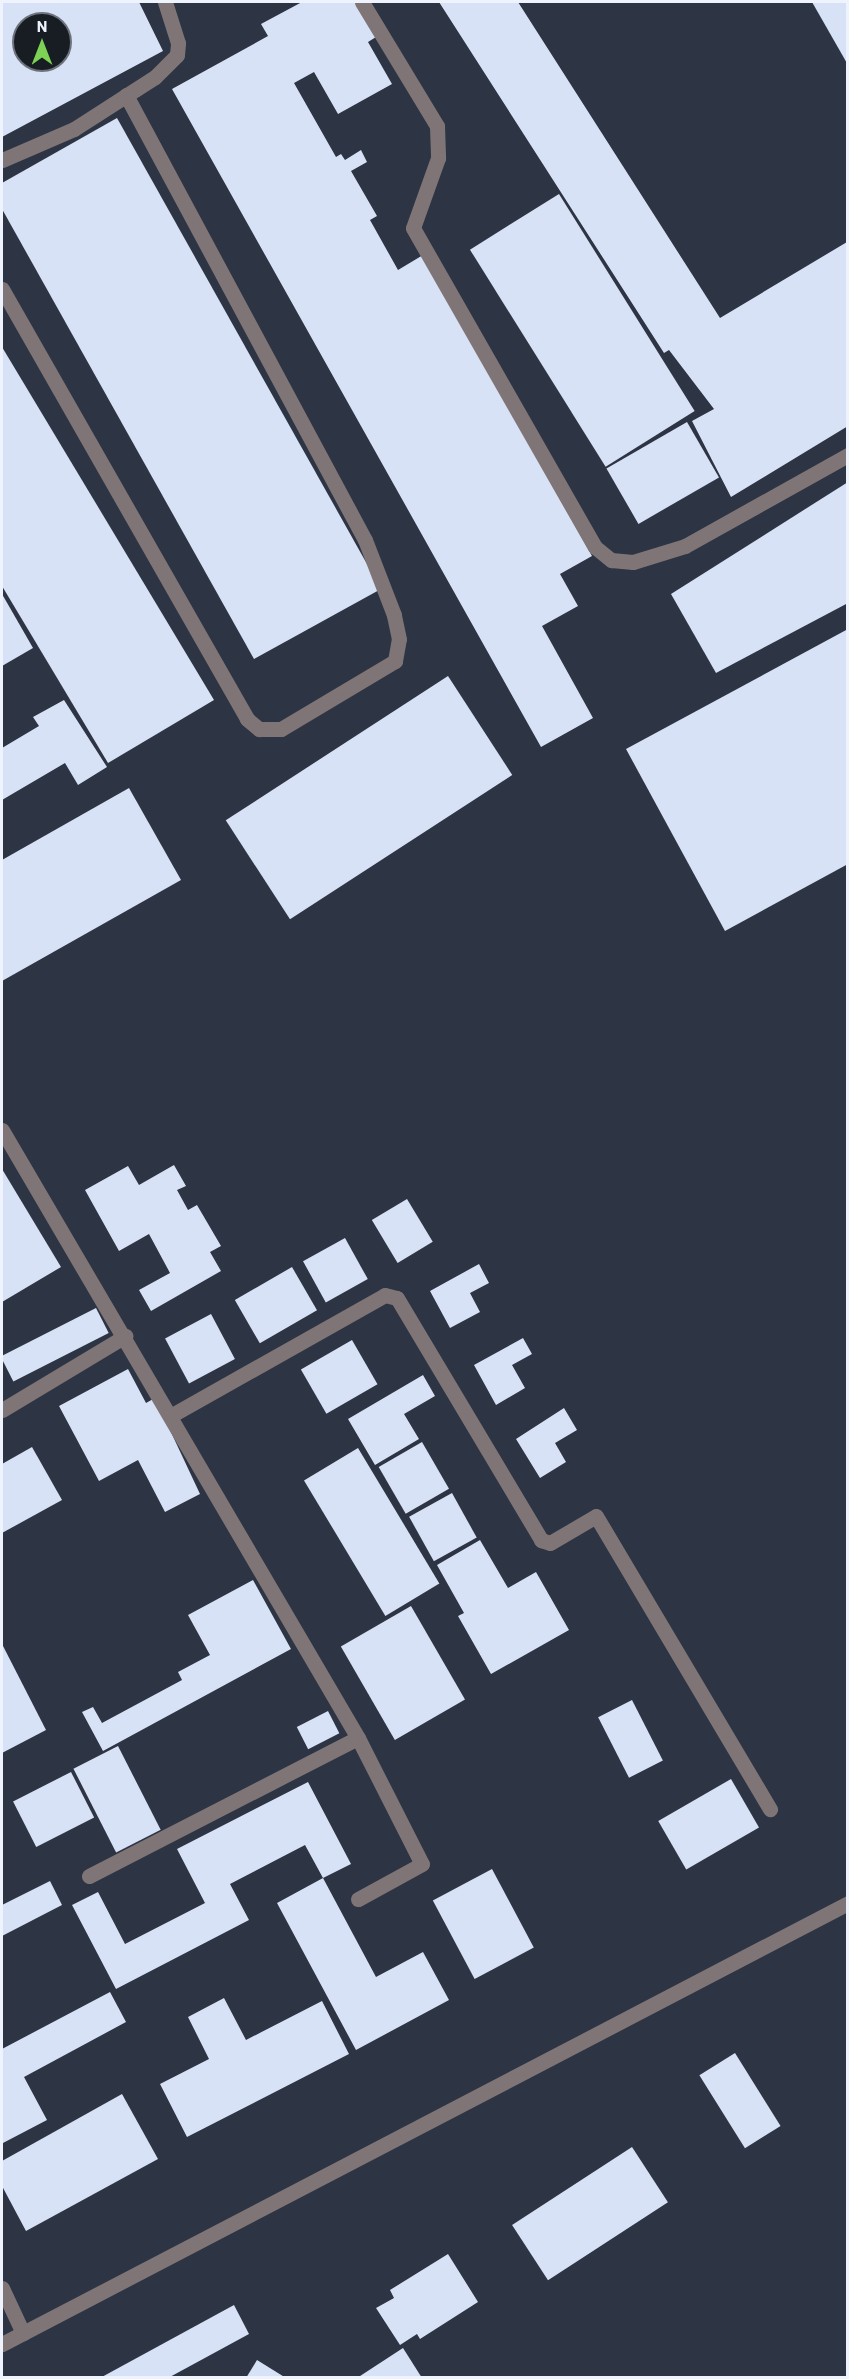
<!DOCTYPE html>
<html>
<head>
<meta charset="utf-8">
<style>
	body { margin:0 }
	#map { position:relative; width:849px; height:2379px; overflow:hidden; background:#2d3443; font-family:Barlow,sans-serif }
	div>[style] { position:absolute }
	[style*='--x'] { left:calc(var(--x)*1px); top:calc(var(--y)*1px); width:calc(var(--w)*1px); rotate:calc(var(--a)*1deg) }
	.building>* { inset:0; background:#d8e2f6; transform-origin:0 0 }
	.minor>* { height:15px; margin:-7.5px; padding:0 7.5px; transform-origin:7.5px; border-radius:7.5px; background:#7f7576 }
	span { translate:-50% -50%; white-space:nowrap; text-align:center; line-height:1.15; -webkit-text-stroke:6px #181c23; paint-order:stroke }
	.frame { position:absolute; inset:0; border:3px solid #eff3fe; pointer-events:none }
	.north { position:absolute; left:12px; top:12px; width:60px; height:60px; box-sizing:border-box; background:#181c23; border:2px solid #6e727b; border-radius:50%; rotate:0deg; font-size:16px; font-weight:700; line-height:24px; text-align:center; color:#eff3fe }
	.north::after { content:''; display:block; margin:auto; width:21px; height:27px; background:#7dd154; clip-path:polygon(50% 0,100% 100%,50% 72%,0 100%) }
</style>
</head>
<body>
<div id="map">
	<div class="building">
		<i style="clip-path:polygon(evenodd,2px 2px,139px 2px,163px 51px,2px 137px,2px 2px,24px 24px,60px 24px,60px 60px,24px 60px,24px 24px)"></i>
		<i style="clip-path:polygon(302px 2px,355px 2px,376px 37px,368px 42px,392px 84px,338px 114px,314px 72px,294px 83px,336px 157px,341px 154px,345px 160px,361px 150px,367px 162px,351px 171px,377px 216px,370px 220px,398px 270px,423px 255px,592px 556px,560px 574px,578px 606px,542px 626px,593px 718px,541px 747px,172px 89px,268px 36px,261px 24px)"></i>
		<i style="clip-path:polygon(439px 2px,518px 2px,720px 318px,847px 242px,848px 426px,731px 497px,692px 421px,714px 409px,669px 350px,664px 353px)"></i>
		<i style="clip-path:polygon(812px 2px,848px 2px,848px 65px)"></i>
		<i style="clip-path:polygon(117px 118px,381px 589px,254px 659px,2px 209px,2px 183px)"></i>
		<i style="left:559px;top:194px;width:256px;height:105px;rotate:58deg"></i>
		<i style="clip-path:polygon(2px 347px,214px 700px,108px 763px,2px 586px)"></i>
		<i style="left:687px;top:422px;width:64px;height:93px;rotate:60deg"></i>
		<i style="clip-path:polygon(848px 482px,848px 603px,716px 673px,671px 594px)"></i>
		<i style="clip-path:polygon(2px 594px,33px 648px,2px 666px)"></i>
		<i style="clip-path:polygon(848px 629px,848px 864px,725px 931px,626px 749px)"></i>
		<i style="left:448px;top:676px;width:118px;height:265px;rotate:57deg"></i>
		<i style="clip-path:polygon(64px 700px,107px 767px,78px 785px,65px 763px,2px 800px,2px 748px,39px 726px,33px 717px)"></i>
		<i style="clip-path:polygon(129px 788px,181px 880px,2px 981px,2px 860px)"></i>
		<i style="clip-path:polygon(174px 1165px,186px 1186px,177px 1190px,188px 1210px,197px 1205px,221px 1246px,210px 1252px,221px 1271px,151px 1311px,139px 1290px,170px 1273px,149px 1234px,119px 1251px,85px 1190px,128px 1166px,139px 1185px)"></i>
		<i style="clip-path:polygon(2px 1169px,61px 1267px,2px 1302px)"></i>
		<i style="left:407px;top:1199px;width:50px;height:41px;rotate:59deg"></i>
		<i style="left:345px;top:1238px;width:47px;height:48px;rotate:61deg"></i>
		<i style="clip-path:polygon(479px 1264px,489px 1283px,470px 1293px,480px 1312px,450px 1328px,430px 1291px)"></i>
		<i style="left:292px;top:1267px;width:50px;height:66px;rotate:60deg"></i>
		<i style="left:96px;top:1308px;width:28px;height:107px;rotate:63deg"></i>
		<i style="left:211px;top:1314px;width:51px;height:52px;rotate:62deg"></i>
		<i style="clip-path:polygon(523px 1338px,532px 1354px,512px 1365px,525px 1388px,496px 1405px,474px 1365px)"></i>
		<i style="left:352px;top:1340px;width:51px;height:59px;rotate:60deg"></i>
		<i style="clip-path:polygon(128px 1369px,146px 1403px,155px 1398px,200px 1494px,165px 1512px,138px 1460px,99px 1481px,59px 1406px)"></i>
		<i style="clip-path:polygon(423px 1375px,435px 1396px,404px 1414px,419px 1439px,375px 1465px,348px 1419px)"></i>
		<i style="clip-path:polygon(564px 1408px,577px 1430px,555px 1443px,566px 1462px,540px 1478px,516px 1439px)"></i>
		<i style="left:422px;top:1442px;width:54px;height:50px;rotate:60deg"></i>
		<i style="clip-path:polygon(32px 1447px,62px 1500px,2px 1533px,2px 1464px)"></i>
		<i style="left:358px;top:1448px;width:158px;height:63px;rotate:59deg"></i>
		<i style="left:452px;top:1493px;width:51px;height:49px;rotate:61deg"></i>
		<i style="clip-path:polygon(480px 1540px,508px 1588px,536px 1572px,569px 1630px,491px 1674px,458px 1616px,464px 1613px,437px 1565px)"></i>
		<i style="clip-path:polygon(253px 1580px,291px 1649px,103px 1751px,82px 1712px,93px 1707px,102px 1723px,182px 1680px,178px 1672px,210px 1655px,188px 1615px)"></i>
		<i style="left:411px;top:1606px;width:108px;height:81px;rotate:60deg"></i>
		<i style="clip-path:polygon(2px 1644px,46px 1730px,2px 1753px)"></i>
		<i style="left:632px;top:1700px;width:68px;height:38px;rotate:63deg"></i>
		<i style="left:328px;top:1711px;width:25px;height:35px;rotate:63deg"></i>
		<i style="left:118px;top:1746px;width:94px;height:50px;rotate:63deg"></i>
		<i style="left:71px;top:1772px;width:51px;height:65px;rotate:63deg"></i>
		<i style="left:731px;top:1779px;width:56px;height:84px;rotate:60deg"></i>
		<i style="clip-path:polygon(308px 1782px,351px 1864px,323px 1878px,305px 1845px,230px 1884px,249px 1920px,116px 1989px,72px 1905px,98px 1892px,125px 1944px,205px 1903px,177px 1849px)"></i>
		<i style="left:492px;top:1869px;width:89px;height:67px;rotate:62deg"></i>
		<i style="clip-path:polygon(323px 1878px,376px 1977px,423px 1952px,449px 2000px,356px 2050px,277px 1903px)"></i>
		<i style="clip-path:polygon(50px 1881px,62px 1905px,2px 1936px,2px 1905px)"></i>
		<i style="clip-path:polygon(110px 1992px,126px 2022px,24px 2077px,47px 2120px,3px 2143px,2px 2049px)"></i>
		<i style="clip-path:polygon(224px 1998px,246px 2040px,322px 2001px,349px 2054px,187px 2137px,160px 2084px,209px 2059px,188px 2017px)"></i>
		<i style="left:735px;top:2053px;width:86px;height:42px;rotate:58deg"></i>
		<i style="clip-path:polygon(122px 2094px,158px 2159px,26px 2231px,2px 2186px,2px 2161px)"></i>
		<i style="left:632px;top:2147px;width:66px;height:143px;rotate:57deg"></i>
		<i style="clip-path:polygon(448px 2254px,478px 2302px,420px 2339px,417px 2334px,400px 2345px,376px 2308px,394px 2298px,390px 2290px)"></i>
		<i style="clip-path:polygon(234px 2305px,249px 2334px,168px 2378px,100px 2378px)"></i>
		<i style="clip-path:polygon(403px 2348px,422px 2378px,357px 2378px)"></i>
		<i style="clip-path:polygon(257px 2360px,286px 2378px,246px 2378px)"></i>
	</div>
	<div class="minor">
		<i style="--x:362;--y:2;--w:145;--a:58.8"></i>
		<i style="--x:437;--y:126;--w:32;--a:88"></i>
		<i style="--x:438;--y:158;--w:74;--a:109.7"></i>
		<i style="--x:413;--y:228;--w:367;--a:60.3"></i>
		<i style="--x:595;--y:547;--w:21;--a:39"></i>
		<i style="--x:611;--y:560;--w:22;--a:5"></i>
		<i style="--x:633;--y:562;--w:54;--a:-17.1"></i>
		<i style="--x:685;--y:546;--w:187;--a:-29.2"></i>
		<i style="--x:2;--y:160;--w:78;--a:-23.3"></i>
		<i style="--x:74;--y:129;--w:96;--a:-32.7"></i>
		<i style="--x:155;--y:77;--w:31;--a:-45"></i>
		<i style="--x:177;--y:55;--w:12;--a:-85"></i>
		<i style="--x:178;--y:43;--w:43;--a:-107.6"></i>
		<i style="--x:2;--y:289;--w:495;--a:60.3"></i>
		<i style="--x:247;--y:719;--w:16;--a:40"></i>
		<i style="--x:259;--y:729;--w:22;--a:0"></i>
		<i style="--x:281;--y:729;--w:133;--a:-30.8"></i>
		<i style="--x:395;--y:661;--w:22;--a:-80"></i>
		<i style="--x:399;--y:639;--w:25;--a:-102"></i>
		<i style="--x:394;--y:615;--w:80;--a:-111.1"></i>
		<i style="--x:365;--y:540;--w:505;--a:-118.24"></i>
		<i style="--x:2;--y:1130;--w:705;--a:59.65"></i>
		<i style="--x:358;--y:1738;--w:141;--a:63.1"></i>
		<i style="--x:422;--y:1864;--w:73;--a:151.3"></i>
		<i style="--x:2;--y:1410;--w:144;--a:-31"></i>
		<i style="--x:172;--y:1415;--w:244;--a:-29.4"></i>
		<i style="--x:385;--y:1295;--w:12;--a:14"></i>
		<i style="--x:397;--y:1298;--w:282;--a:59.2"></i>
		<i style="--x:541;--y:1540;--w:9;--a:18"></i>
		<i style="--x:550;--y:1543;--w:53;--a:-30.4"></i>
		<i style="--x:596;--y:1516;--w:341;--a:59.3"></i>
		<i style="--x:89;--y:1876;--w:302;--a:-27.2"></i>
		<i style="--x:2;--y:2288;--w:50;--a:65"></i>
		<i style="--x:2;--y:2344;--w:954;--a:-27.53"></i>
	</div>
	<div class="frame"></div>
	<div class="north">N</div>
</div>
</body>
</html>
